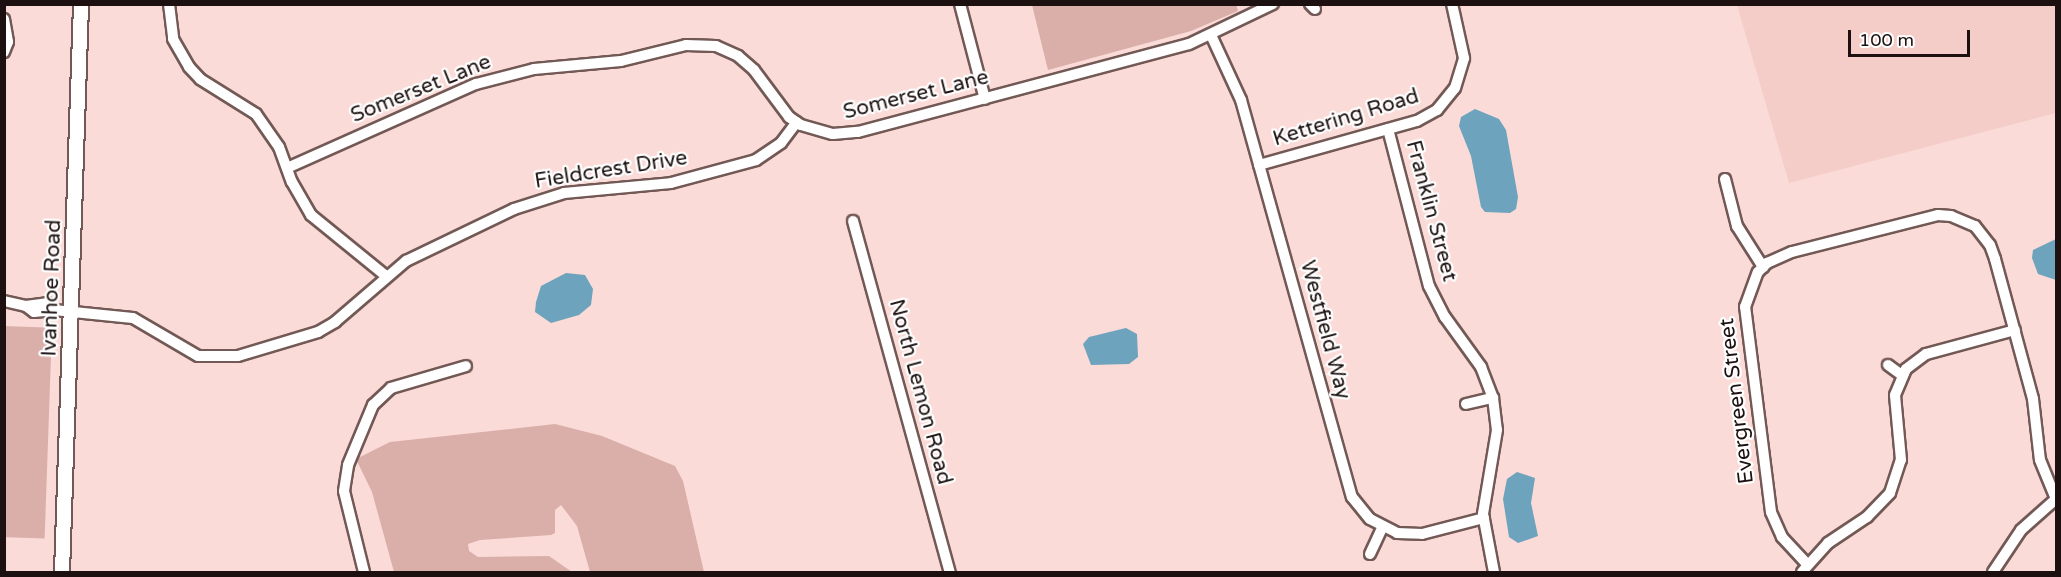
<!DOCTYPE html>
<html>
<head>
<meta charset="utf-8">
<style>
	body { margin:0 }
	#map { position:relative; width:2061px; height:577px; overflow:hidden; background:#fadbd7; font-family:"Varela Round",sans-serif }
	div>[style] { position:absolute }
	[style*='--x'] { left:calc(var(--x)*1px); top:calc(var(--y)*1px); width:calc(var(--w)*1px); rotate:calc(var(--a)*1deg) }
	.built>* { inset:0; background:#f4cdc8 }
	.green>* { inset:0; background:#daaea9; transform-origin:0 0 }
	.water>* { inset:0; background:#6da3bc }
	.roads { filter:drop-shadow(2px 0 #735955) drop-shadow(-2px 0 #735955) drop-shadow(0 2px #735955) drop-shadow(0 -2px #735955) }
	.minor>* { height:10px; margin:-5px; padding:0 5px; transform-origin:5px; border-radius:5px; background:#fff }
	.major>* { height:14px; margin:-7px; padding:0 7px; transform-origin:7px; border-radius:7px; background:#fff }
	span { translate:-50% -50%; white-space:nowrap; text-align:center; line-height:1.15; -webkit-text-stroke:4.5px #fff; paint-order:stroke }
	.street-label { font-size:21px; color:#1c1110 }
	.frame { position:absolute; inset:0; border:6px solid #1c1110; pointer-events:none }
	.scale { position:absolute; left:1848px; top:30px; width:122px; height:27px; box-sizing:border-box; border:3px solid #1c1110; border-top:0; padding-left:8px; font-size:18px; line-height:21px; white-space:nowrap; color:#1c1110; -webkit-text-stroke:4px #fff; paint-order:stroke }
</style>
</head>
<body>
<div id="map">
	<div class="built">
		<i style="clip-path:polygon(1737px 5px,2056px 5px,2056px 113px,1789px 183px)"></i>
	</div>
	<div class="green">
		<i style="clip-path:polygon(1236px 4px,1238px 11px,1191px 31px,1048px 70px,1032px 5px)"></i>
		<i style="left:4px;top:326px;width:48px;height:211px;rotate:2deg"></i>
		<i style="clip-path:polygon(555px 424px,602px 436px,675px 466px,683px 481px,704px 572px,590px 572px,577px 526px,561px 505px,555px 510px,555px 533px,551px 535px,480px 540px,468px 544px,469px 551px,478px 557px,549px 556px,572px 572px,394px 572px,372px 492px,356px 459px,390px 442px)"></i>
	</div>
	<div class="water">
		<i style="clip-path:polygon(1475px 109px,1499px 119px,1506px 130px,1518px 197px,1516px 209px,1510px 213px,1485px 212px,1481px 207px,1471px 156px,1459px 126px,1461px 117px)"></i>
		<i style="clip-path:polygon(2056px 239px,2056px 280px,2038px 274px,2032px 258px,2033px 250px)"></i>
		<i style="clip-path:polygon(566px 273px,585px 275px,593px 289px,591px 305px,579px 315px,551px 323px,535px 312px,536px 302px,541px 286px)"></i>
		<i style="clip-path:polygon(1126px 328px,1137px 334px,1138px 357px,1129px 364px,1091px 365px,1083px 344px,1089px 337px)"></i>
		<i style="clip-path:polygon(1517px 472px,1535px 478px,1531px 503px,1538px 536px,1518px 543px,1509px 537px,1503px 499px,1507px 479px)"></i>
	</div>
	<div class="roads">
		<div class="minor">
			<i style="--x:169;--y:4;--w:35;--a:83"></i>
			<i style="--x:173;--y:39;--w:32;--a:60"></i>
			<i style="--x:189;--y:67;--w:16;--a:47"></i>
			<i style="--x:200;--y:79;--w:66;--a:32"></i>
			<i style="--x:256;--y:114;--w:40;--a:55.1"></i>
			<i style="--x:279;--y:147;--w:37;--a:70"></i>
			<i style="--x:292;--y:182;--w:38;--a:60"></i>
			<i style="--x:311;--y:215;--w:97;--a:39.1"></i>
			<i style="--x:960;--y:4;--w:98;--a:75.3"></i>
			<i style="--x:1310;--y:4;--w:7;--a:45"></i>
			<i style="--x:4;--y:19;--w:23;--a:80"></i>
			<i style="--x:8;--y:42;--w:11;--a:112"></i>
			<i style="--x:1211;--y:35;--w:72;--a:65.2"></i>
			<i style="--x:1241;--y:100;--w:412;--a:74.4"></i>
			<i style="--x:1352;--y:497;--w:28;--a:51"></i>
			<i style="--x:1370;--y:519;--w:30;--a:27"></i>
			<i style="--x:1397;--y:533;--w:25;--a:2"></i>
			<i style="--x:1422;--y:534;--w:64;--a:-14.5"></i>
			<i style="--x:1388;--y:129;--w:162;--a:75.4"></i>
			<i style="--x:1429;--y:286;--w:35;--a:63"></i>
			<i style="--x:1445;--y:317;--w:62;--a:54.2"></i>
			<i style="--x:1481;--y:367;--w:33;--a:69"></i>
			<i style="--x:1493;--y:398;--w:32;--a:83"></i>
			<i style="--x:1497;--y:430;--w:85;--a:99.5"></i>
			<i style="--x:1483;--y:514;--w:59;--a:79.3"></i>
			<i style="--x:1259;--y:165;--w:164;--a:-15.6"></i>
			<i style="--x:1417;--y:121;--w:23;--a:-29"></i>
			<i style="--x:1437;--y:110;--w:28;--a:-51"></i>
			<i style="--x:1455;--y:88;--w:31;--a:-73"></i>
			<i style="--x:1464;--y:58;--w:55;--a:-102.5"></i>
			<i style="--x:287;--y:168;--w:207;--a:-24"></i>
			<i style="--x:476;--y:84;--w:60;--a:-14.5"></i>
			<i style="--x:534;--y:69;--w:87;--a:-5.3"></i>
			<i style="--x:621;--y:61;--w:67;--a:-13.8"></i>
			<i style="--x:686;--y:45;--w:30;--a:2"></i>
			<i style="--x:716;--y:46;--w:24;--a:24"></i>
			<i style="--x:738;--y:56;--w:21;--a:41"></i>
			<i style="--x:754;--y:70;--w:59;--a:53.3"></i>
			<i style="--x:789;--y:117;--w:14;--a:34"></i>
			<i style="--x:801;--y:125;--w:33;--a:16"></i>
			<i style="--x:833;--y:134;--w:25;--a:-5"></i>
			<i style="--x:858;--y:132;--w:342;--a:-14.9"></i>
			<i style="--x:1189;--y:44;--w:93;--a:-25.5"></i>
			<i style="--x:1725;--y:179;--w:49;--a:75.7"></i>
			<i style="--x:1737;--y:226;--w:49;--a:57.6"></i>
			<i style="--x:853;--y:221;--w:364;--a:74.6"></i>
			<i style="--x:4;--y:301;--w:23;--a:13"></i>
			<i style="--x:26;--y:306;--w:21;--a:-8"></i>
			<i style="--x:47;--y:303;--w:10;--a:45"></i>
			<i style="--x:26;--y:306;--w:10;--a:37"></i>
			<i style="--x:34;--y:312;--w:20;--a:-6"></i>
			<i style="--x:54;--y:310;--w:79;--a:5.8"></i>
			<i style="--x:133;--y:318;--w:75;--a:30.3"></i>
			<i style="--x:198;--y:356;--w:40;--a:0"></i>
			<i style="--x:238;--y:356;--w:84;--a:-16.7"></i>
			<i style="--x:318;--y:332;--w:20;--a:-30"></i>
			<i style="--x:335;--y:322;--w:94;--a:-40.7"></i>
			<i style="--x:406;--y:261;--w:120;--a:-25.7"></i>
			<i style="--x:514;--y:209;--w:52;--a:-17.7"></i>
			<i style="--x:564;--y:193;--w:107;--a:-5.3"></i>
			<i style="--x:671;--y:183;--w:88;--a:-15.1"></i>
			<i style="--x:756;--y:160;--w:30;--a:-34"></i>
			<i style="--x:781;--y:143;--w:26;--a:-53"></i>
			<i style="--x:1888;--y:365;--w:17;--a:36"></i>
			<i style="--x:1466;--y:404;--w:28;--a:-13"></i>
			<i style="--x:1370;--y:554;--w:29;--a:-65"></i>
			<i style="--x:1807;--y:564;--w:37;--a:-133"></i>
			<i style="--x:1782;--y:537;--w:27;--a:-114"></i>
			<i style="--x:1771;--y:512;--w:207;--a:-97.2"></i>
			<i style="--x:1745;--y:307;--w:37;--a:-70"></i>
			<i style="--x:1758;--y:272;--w:13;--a:-45"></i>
			<i style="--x:1767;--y:263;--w:27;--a:-24"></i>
			<i style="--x:1792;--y:252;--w:151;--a:-14.2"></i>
			<i style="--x:1938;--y:215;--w:13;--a:4"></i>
			<i style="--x:1951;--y:216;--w:26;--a:23"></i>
			<i style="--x:1975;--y:226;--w:24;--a:52"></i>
			<i style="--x:1990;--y:245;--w:15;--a:70"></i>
			<i style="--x:1995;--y:259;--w:145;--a:74.8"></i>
			<i style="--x:2033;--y:399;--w:61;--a:83.5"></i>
			<i style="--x:2040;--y:460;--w:42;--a:67.7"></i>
			<i style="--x:364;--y:572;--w:83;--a:-103.9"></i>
			<i style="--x:344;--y:491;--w:26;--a:-81"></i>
			<i style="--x:348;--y:465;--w:65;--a:-67.4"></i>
			<i style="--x:373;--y:405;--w:25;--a:-43"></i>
			<i style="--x:391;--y:388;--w:78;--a:-16.3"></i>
			<i style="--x:1802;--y:572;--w:39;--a:-48"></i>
			<i style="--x:1828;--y:543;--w:47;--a:-33.7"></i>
			<i style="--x:1867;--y:517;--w:33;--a:-46"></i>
			<i style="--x:1890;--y:493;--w:35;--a:-72"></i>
			<i style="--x:1901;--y:460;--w:65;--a:-95.3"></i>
			<i style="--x:1895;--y:395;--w:28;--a:-67"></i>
			<i style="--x:1906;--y:369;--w:25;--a:-37"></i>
			<i style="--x:1926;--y:354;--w:92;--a:-15.1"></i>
			<i style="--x:1993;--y:572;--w:50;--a:-56.3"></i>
			<i style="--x:2021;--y:530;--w:47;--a:-41.5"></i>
		</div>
		<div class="major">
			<i style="--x:62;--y:572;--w:568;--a:-88.08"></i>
		</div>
	</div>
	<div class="street-label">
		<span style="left:421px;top:89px;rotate:-22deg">Somerset Lane</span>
		<span style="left:916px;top:95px;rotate:-14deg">Somerset Lane</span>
		<span style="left:1346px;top:118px;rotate:-17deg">Kettering Road</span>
		<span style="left:611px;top:170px;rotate:-9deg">Fieldcrest Drive</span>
		<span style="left:1431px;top:211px;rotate:75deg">Franklin Street</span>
		<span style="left:52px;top:288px;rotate:-88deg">Ivanhoe Road</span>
		<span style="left:1325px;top:330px;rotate:75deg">Westfield Way</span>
		<span style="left:920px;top:392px;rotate:75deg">North Lemon Road</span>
		<span style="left:1737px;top:401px;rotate:-97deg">Evergreen Street</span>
	</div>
	<div class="frame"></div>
	<div class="scale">100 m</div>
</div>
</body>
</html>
